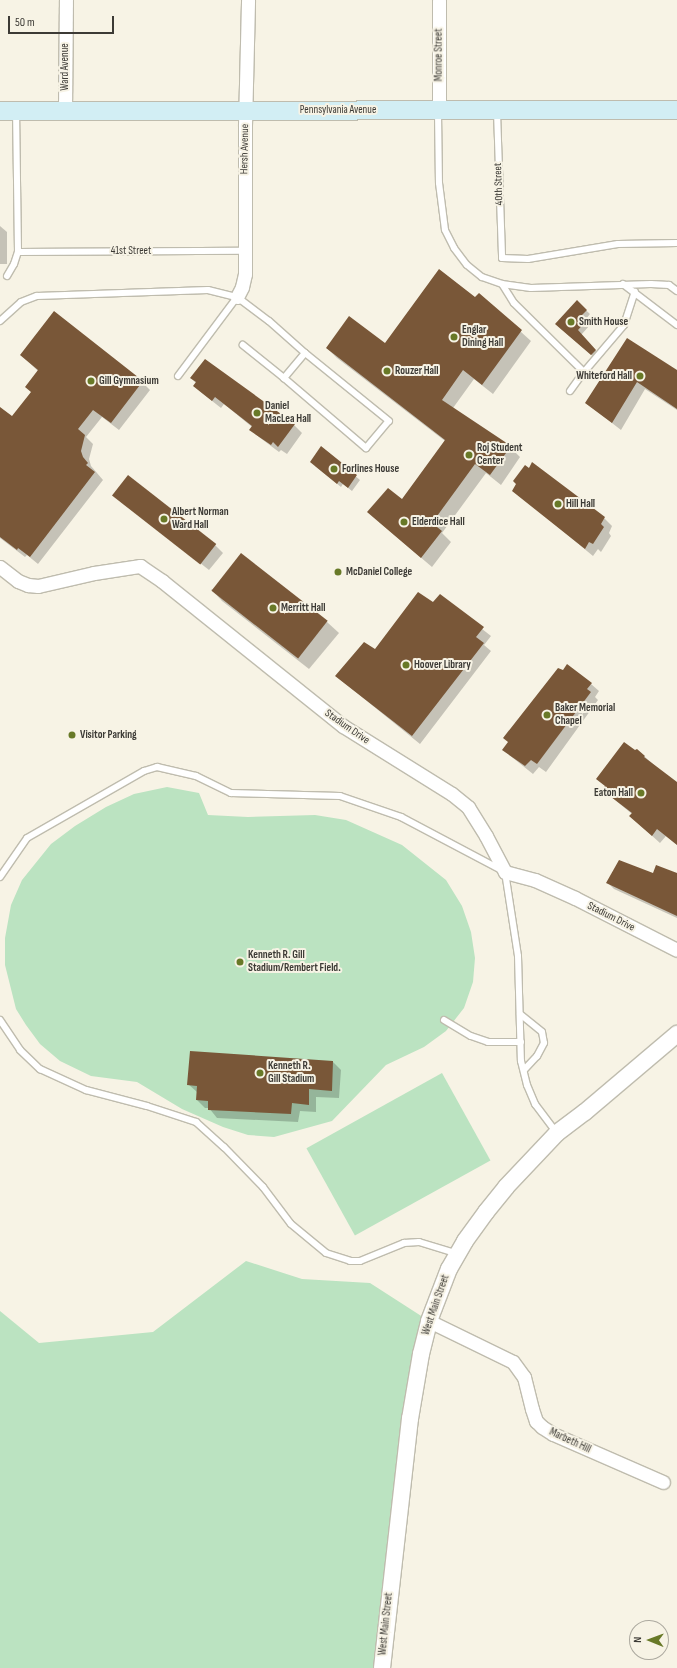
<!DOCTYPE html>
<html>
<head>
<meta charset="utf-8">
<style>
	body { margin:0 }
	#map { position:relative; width:677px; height:1668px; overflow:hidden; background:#f7f3e5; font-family:"Sofia Sans Condensed",sans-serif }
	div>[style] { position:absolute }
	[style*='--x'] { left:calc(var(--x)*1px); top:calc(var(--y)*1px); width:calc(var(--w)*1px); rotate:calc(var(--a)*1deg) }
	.green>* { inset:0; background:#bbe3c1; transform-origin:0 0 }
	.shadow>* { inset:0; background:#0003 }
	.building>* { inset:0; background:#795738; transform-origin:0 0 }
	.roads { filter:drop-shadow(1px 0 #bfbcae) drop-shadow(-1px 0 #bfbcae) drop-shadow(0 1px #bfbcae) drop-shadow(0 -1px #bfbcae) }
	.service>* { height:6px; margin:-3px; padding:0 3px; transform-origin:3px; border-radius:3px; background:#fff }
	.minor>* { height:13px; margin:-6.5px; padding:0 6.5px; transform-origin:6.5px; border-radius:6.5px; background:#fff }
	.tertiary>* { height:16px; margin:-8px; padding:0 8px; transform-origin:8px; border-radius:8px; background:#fff }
	.secondary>* { height:18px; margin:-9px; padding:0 9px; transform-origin:9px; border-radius:9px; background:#d2eef4 }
	.dots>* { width:11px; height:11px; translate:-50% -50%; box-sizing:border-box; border:2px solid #f7f3e5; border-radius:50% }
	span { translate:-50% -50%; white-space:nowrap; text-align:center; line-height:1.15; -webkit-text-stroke:4px #f7f3e5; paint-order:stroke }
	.street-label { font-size:11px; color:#3c3a35 }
	.poi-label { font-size:11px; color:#3c3a35; font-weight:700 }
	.left { translate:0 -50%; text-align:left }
	.right { translate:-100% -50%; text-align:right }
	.north { position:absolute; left:629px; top:1620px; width:40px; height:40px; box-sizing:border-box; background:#f7f3e5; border:1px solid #aca99f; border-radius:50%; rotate:271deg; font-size:11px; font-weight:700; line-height:16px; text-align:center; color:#3c3a35 }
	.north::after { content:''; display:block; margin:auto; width:14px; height:18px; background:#687927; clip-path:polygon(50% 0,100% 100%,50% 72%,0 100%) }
	.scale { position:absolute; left:8px; top:16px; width:106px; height:18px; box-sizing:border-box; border:2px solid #3c3a35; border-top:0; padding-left:5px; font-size:12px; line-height:14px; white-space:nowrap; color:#3c3a35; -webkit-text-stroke:3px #f7f3e5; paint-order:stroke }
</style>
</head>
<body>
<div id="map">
	<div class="green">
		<i style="clip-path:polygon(167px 787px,199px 793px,208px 815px,248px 817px,315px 815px,346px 820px,402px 845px,446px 880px,462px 906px,471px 932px,475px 958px,473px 982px,464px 1008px,446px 1031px,424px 1047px,386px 1065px,332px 1121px,274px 1137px,248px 1135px,223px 1127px,182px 1109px,137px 1082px,91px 1076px,60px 1061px,40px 1044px,26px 1025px,16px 1009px,5px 965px,5px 938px,11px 905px,22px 880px,51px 844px,75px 826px,106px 807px,134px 794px)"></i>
		<i style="left:442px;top:1073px;width:100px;height:155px;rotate:61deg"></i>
		<i style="clip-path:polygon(246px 1261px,302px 1279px,370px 1283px,429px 1321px,381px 1668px,0 1668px,0 1311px,39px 1343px,153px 1332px)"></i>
	</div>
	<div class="shadow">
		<i style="clip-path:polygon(0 226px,7px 232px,7px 264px,0 264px)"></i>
		<i style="clip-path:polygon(479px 294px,531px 341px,493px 394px,474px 379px,453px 408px,510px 447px,520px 457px,501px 485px,486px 473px,442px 533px,451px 542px,432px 567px,379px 522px,402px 500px,445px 441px,337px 358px,327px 348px,385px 344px,475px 299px)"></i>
		<i style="clip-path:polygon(577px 302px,590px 314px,585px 320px,590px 325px,581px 335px,599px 354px,595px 358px,560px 328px)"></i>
		<i style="clip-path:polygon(627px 340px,677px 371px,677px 410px,645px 389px,621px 430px,586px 403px)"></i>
		<i style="clip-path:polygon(21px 355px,142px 382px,150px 390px,119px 430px,102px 417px,86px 437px,93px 444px,89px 459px,91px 466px,103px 480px,38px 564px,27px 555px,25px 557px,0 538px,0 408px,12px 417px,32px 392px,38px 371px)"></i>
		<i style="clip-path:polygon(191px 378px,294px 425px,302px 433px,287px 454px,281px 450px,279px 452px,259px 437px,251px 430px,252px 427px,224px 404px,221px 408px,202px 393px,194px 386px,196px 383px)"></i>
		<i style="clip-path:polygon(322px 448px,360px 480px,352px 491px,343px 484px,341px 487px,315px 466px)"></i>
		<i style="clip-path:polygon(532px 464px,604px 518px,612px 526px,609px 533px,611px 536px,601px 552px,598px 549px,593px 556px,513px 490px)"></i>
		<i style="clip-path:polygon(113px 494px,215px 545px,223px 553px,209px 570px)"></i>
		<i style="clip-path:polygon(211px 589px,327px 622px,339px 633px,309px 669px,222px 601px)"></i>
		<i style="clip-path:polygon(440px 596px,491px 636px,484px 645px,491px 651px,420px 744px,336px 676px,376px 650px)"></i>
		<i style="clip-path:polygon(591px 684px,599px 691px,595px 697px,598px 700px,546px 772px,539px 767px,533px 774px,503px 750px,509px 742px)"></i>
		<i style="clip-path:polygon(637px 750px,677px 785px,677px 845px,666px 836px,660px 843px,630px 816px,632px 814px,603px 790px)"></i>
		<i style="clip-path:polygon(677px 874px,677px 918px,614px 889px,608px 883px,653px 875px)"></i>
		<i style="clip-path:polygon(333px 1062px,341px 1070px,339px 1098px,316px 1097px,316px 1112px,300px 1111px,298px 1122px,217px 1118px,209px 1108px,205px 1108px,197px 1100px,197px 1092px,188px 1084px)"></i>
	</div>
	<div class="building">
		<i style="clip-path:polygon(439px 269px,475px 297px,479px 293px,522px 330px,482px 385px,463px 370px,442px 400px,511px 446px,490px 475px,475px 464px,432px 523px,442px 531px,421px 558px,367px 512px,388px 488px,402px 499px,445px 440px,326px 348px,349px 316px,385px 343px)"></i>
		<i style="clip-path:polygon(577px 300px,587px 310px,581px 316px,587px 320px,578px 330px,596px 350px,591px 355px,555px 324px)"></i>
		<i style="clip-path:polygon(54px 311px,143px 381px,111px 423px,93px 410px,78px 429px,85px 435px,81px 451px,83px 457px,88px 463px,86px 465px,95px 472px,30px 557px,18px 548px,17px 550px,0 537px,0 407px,12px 416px,31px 392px,25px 387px,38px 370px,20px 355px)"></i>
		<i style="clip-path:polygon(627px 338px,677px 370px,677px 409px,637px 382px,612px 423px,585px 403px)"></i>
		<i style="clip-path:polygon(205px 359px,295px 424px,278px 447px,273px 442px,271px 445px,249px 430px,252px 426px,215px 397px,212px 401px,193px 386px,196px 382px,190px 378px)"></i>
		<i style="clip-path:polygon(321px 446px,357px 475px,348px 488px,339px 481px,337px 484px,310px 462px)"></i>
		<i style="clip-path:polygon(532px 462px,605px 517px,601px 524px,604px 527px,593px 544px,589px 542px,585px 549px,512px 491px,516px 484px,513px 481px,525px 465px,529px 468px)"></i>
		<i style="left:128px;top:475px;width:112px;height:26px;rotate:38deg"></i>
		<i style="left:241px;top:553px;width:110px;height:48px;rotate:38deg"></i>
		<i style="clip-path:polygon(418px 592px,433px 602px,440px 594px,484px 627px,476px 637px,484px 643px,412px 736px,335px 676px,364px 642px,375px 649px)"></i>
		<i style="clip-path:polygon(567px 664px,592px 683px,587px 689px,591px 692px,537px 764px,531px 760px,525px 766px,502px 750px,508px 742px,503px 738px,558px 668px,563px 670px)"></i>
		<i style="clip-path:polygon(624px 742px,635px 750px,637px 749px,645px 756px,644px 757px,677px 782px,677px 845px,657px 829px,652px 836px,629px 816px,632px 813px,602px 790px,605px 786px,596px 779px)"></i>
		<i style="clip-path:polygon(619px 860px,653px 873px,656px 865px,677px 873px,677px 916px,606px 883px)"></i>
		<i style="clip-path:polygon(190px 1051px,333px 1061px,332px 1091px,309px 1089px,309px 1105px,292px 1103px,291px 1114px,208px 1110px,208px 1101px,196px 1100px,197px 1086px,187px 1085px)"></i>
	</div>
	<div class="roads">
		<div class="service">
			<i style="--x:497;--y:112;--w:146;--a:88"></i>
			<i style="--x:502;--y:258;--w:26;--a:2"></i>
			<i style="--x:528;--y:259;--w:91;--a:-9.5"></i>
			<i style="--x:618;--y:244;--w:59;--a:-1"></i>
			<i style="--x:438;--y:113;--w:70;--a:89.2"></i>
			<i style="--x:439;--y:183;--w:47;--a:82.7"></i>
			<i style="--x:445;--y:230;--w:20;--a:63"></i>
			<i style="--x:454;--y:248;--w:21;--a:53"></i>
			<i style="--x:467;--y:265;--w:19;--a:39"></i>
			<i style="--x:482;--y:277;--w:21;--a:19"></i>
			<i style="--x:502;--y:284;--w:29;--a:8"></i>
			<i style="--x:531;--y:288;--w:120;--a:-1.9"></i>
			<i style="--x:651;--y:284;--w:18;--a:3"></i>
			<i style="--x:669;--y:285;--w:10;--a:37"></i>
			<i style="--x:18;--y:252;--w:226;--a:-0.3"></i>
			<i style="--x:7;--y:276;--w:14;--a:-60"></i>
			<i style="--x:14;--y:264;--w:13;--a:-72"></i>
			<i style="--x:18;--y:252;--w:139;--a:-90.8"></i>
			<i style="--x:502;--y:284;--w:22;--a:58"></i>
			<i style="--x:514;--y:303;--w:98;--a:44.6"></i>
			<i style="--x:584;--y:372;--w:62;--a:-49.6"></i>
			<i style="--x:624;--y:325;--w:35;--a:-72"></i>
			<i style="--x:623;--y:284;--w:68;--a:37.2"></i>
			<i style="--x:0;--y:321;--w:28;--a:-42"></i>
			<i style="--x:21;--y:302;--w:17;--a:-21"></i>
			<i style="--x:37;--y:296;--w:171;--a:-2"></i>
			<i style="--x:208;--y:290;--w:30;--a:14"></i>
			<i style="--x:237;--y:297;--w:40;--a:37"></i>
			<i style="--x:269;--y:321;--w:48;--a:41.6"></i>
			<i style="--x:305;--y:353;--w:33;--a:130"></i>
			<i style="--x:284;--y:378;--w:53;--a:-141.2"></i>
			<i style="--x:178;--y:376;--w:99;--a:-53.2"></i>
			<i style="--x:284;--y:378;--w:108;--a:40.5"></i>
			<i style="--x:366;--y:448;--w:35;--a:-50"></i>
			<i style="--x:389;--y:421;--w:108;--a:-141"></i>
			<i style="--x:570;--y:391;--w:24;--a:-54"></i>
			<i style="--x:0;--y:877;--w:47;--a:-55.3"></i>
			<i style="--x:27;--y:838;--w:135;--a:-29.8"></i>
			<i style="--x:144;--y:771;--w:14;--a:-17"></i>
			<i style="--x:157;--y:767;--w:40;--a:13"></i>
			<i style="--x:196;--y:776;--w:39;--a:26"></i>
			<i style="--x:231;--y:793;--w:109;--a:1.6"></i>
			<i style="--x:340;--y:796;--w:65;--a:19"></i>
			<i style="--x:401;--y:817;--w:118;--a:27.9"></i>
			<i style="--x:505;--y:872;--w:85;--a:81.2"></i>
			<i style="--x:518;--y:956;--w:105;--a:88.4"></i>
			<i style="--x:521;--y:1061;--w:25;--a:76"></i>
			<i style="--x:527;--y:1085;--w:21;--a:67"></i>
			<i style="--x:535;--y:1104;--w:35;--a:53"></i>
			<i style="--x:520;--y:1014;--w:28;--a:39"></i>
			<i style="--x:542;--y:1032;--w:11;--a:80"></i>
			<i style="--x:544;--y:1043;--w:15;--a:118"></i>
			<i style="--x:537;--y:1056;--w:19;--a:133"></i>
			<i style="--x:0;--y:1020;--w:36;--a:56"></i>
			<i style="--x:20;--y:1050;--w:28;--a:44"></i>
			<i style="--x:40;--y:1069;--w:51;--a:24.5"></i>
			<i style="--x:86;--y:1090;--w:63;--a:14.7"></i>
			<i style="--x:147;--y:1106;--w:52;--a:18.1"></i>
			<i style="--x:196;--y:1122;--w:38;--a:42"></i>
			<i style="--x:224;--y:1147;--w:56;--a:45.7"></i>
			<i style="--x:263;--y:1187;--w:46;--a:52.9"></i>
			<i style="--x:291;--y:1224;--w:45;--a:39.6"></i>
			<i style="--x:326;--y:1253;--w:25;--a:18"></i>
			<i style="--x:350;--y:1261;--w:10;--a:0"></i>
			<i style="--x:360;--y:1261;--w:48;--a:-22.2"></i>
			<i style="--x:404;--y:1243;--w:15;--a:-4"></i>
			<i style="--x:419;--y:1242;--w:39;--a:17"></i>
			<i style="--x:444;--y:1020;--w:31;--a:31"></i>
			<i style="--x:471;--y:1036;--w:18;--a:19"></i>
			<i style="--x:488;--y:1042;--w:33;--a:0"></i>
		</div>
		<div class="minor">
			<i style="--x:439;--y:110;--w:110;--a:-90"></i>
			<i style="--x:65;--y:111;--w:111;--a:-89.5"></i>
			<i style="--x:237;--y:297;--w:11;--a:-63"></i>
			<i style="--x:242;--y:287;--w:13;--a:-77"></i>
			<i style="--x:245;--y:274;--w:149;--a:-90"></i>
			<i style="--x:245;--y:125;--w:125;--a:-88.6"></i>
			<i style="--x:0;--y:567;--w:23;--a:38"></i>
			<i style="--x:18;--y:581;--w:11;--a:22"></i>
			<i style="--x:28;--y:585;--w:10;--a:6"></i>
			<i style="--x:38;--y:586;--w:57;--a:-13.1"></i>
			<i style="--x:94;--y:573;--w:47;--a:-8.7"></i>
			<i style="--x:140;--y:566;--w:27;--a:34"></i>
			<i style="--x:162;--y:581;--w:232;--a:38.7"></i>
			<i style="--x:343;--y:726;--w:128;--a:32"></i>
			<i style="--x:452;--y:794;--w:21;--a:39"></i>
			<i style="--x:468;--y:807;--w:34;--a:58"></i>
			<i style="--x:486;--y:836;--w:41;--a:62.2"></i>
			<i style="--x:505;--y:872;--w:31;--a:15"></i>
			<i style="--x:535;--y:880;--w:44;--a:24.2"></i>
			<i style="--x:575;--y:898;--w:114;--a:27"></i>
			<i style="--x:429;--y:1321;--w:93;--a:26"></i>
			<i style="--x:513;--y:1362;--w:19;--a:54"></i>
			<i style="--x:524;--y:1377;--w:33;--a:76"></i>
			<i style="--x:532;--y:1409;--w:13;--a:72"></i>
			<i style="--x:536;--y:1421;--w:8;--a:45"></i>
			<i style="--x:542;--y:1427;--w:13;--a:32"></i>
			<i style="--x:553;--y:1434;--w:120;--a:23.6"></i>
		</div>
		<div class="tertiary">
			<i style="--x:382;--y:1668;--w:251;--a:-83.6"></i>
			<i style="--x:410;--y:1419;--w:66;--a:-80.4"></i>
			<i style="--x:421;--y:1354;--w:34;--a:-76"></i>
			<i style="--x:429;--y:1321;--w:56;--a:-69"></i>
			<i style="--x:449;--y:1269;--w:32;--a:-60"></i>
			<i style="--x:465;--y:1241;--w:36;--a:-54"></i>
			<i style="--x:486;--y:1212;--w:32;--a:-51"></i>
			<i style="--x:506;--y:1187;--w:74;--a:-46.6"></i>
			<i style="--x:557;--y:1133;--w:35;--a:-37"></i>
			<i style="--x:585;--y:1112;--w:121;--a:-40.3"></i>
		</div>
		<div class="secondary">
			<i style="--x:0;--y:111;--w:677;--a:-0.08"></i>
		</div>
	</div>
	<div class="dots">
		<i style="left:571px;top:322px;background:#687927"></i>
		<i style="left:454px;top:337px;background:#687927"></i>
		<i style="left:387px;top:371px;background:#687927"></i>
		<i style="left:640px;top:376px;background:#687927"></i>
		<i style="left:91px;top:381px;background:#687927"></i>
		<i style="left:257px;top:413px;background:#687927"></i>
		<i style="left:469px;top:455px;background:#687927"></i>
		<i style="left:334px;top:469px;background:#687927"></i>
		<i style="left:558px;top:504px;background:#687927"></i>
		<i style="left:164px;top:519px;background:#687927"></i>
		<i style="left:404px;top:522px;background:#687927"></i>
		<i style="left:338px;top:572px;background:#687927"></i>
		<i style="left:273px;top:608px;background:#687927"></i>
		<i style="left:406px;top:665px;background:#687927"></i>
		<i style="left:547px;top:715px;background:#687927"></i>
		<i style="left:72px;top:735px;background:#687927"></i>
		<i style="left:641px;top:793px;background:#687927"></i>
		<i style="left:240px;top:962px;background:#687927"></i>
		<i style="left:260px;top:1073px;background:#687927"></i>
	</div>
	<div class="street-label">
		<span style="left:439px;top:55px;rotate:-90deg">Monroe Street</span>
		<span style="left:65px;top:67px;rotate:-90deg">Ward Avenue</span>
		<span style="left:338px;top:110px">Pennsylvania Avenue</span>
		<span style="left:245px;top:149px;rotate:-89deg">Hersh Avenue</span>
		<span style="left:499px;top:184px;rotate:-92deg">40th Street</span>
		<span style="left:131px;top:251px">41st Street</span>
		<span style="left:347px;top:727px;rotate:35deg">Stadium Drive</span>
		<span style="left:611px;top:917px;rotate:27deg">Stadium Drive</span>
		<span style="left:436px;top:1305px;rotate:-71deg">West Main Street</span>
		<span style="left:570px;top:1441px;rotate:25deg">Marbeth Hill</span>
		<span style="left:386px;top:1624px;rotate:-84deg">West Main Street</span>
	</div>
	<div class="poi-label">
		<span class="left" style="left:579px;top:322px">Smith House</span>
		<span class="left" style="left:462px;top:337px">Englar<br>Dining Hall</span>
		<span class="left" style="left:395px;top:371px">Rouzer Hall</span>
		<span class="right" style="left:632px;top:376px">Whiteford Hall</span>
		<span class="left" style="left:99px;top:381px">Gill Gymnasium</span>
		<span class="left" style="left:265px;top:413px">Daniel<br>MacLea Hall</span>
		<span class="left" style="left:477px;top:455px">Roj Student<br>Center</span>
		<span class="left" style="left:342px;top:469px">Forlines House</span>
		<span class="left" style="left:566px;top:504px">Hill Hall</span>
		<span class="left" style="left:172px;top:519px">Albert Norman<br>Ward Hall</span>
		<span class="left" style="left:412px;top:522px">Elderdice Hall</span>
		<span class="left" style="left:346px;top:572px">McDaniel College</span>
		<span class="left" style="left:281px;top:608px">Merritt Hall</span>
		<span class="left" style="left:414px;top:665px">Hoover Library</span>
		<span class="left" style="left:555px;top:715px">Baker Memorial<br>Chapel</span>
		<span class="left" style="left:80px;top:735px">Visitor Parking</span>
		<span class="right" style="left:633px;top:793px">Eaton Hall</span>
		<span class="left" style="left:248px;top:962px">Kenneth R. Gill<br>Stadium/Rembert Field.</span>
		<span class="left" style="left:268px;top:1073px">Kenneth R.<br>Gill Stadium</span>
	</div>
	<div class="north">N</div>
	<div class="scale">50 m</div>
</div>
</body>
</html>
